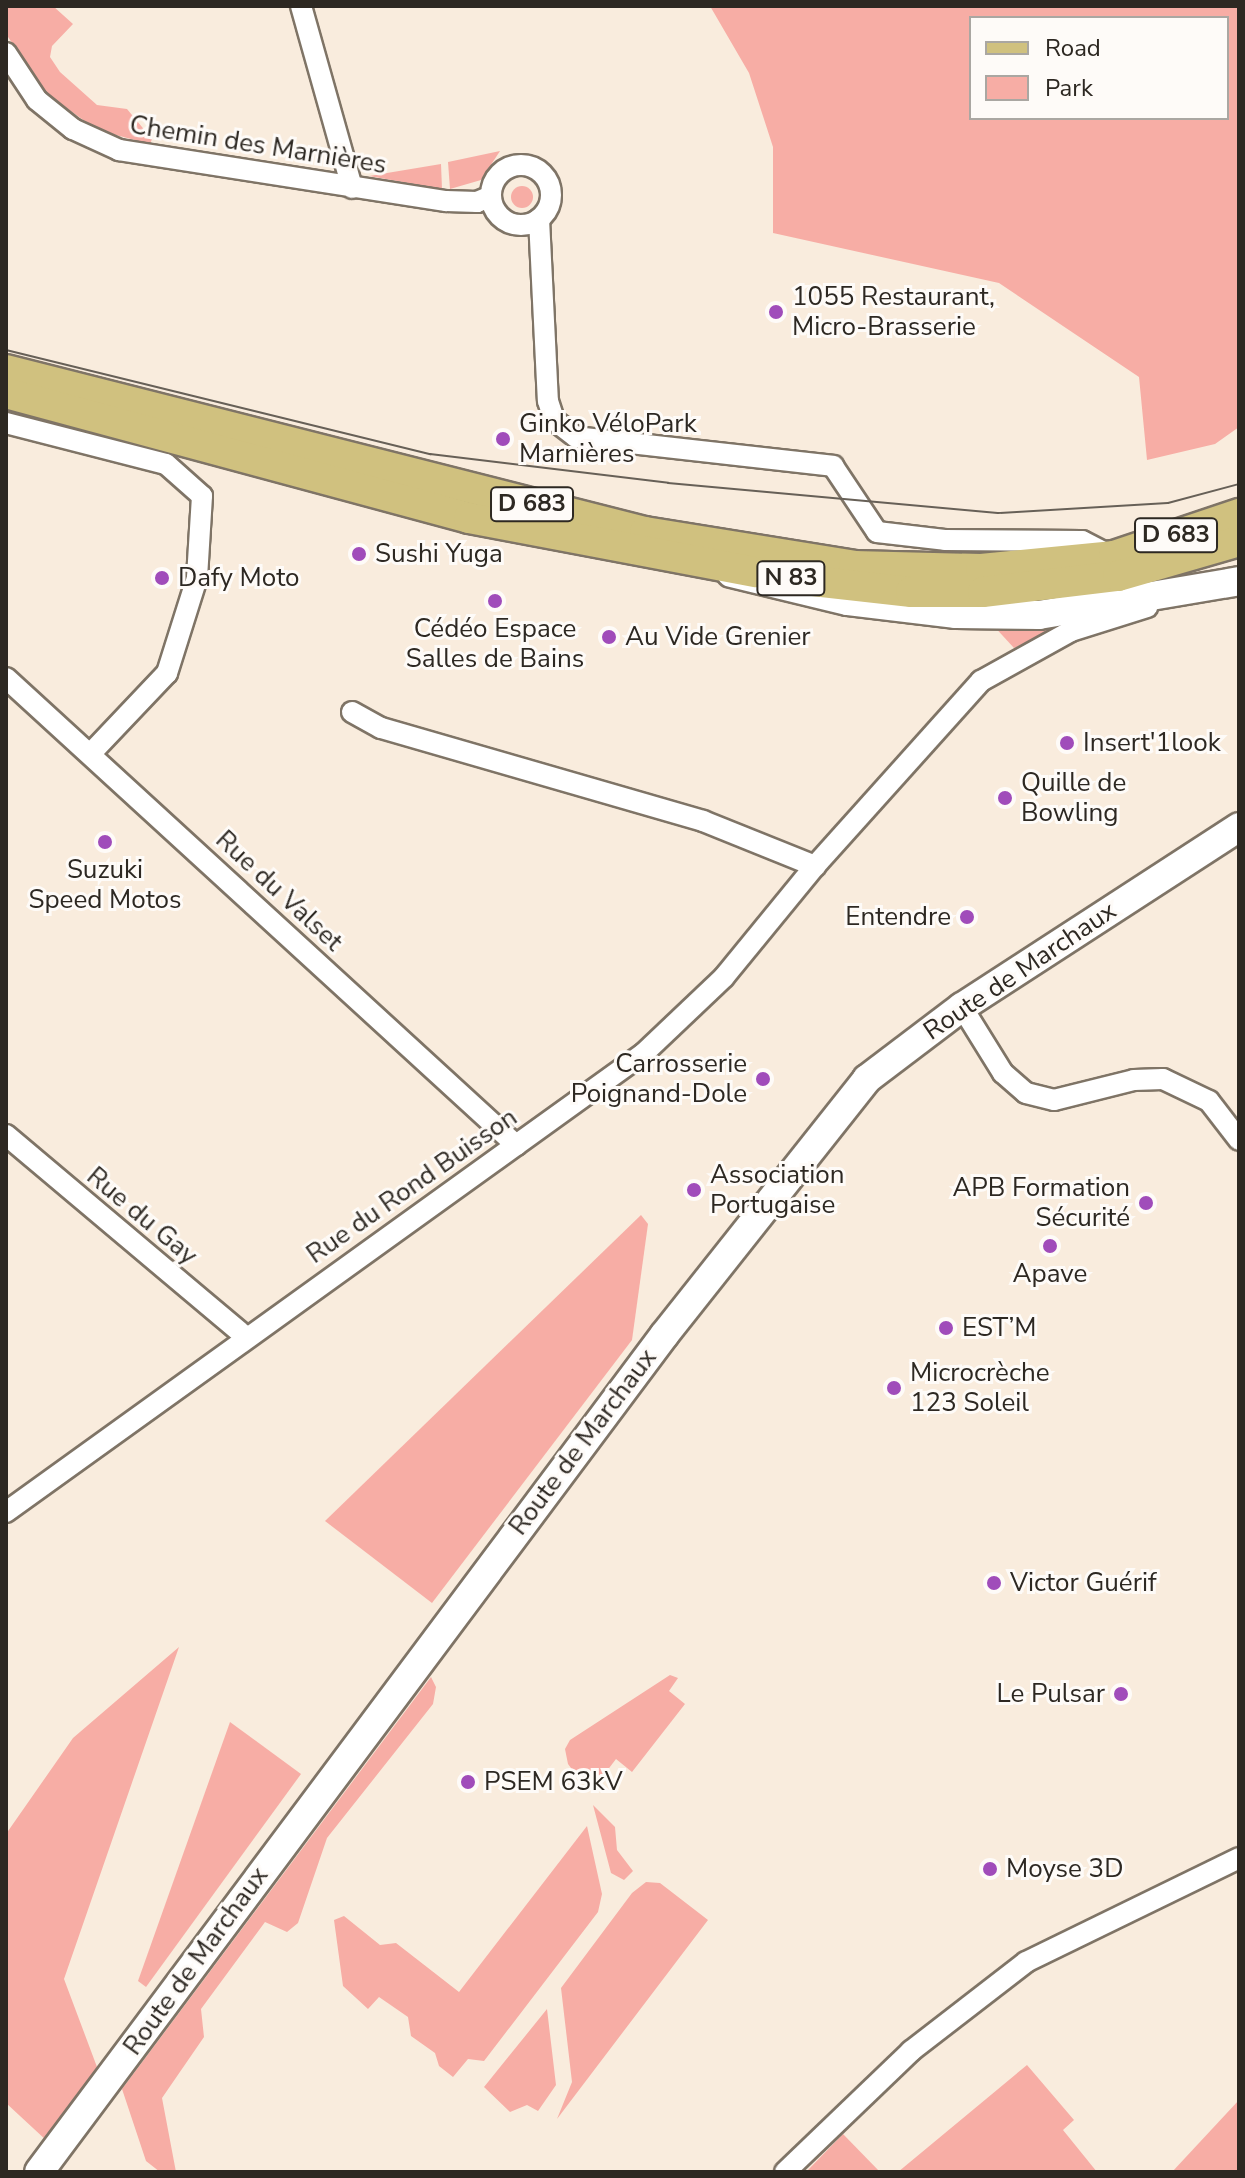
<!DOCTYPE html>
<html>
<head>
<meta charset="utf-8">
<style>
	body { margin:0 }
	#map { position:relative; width:1245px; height:2178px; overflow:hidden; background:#f9ecdd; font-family:"Nunito Sans",sans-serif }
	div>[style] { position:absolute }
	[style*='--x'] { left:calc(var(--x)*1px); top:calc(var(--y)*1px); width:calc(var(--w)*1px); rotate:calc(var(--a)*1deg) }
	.green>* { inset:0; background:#f7ada5 }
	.round { border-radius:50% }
	.roads { filter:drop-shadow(2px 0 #7f7466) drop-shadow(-2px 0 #7f7466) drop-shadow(0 2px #7f7466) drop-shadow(0 -2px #7f7466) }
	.minor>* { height:20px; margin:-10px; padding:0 10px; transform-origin:10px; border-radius:10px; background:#fff }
	.minor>.ring { margin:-10px; padding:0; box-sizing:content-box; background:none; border:20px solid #fff; border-radius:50% }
	.secondary>* { height:28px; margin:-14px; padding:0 14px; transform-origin:14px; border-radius:14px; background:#fff }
	.primary>* { height:30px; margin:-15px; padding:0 15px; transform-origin:15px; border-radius:15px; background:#d0c17f }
	.tram>* { height:2px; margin:-1px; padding:0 1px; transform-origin:1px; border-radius:1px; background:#676057 }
	.dots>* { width:22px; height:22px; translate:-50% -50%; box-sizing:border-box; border:4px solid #fefbf8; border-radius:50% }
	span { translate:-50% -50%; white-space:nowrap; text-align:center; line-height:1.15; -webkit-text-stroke:6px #fefbf8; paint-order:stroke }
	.shield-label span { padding:2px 6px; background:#fefbf8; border:2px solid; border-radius:6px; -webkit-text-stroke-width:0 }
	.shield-label { font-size:24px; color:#2d2822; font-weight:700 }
	.street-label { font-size:26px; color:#2d2822 }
	.poi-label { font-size:26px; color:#2d2822 }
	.left { translate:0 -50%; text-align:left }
	.right { translate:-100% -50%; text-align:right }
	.frame { position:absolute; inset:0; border:8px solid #2d2822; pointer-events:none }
	.legend { position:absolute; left:969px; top:16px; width:260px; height:104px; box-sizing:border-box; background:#fefbf8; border:2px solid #aaa7a2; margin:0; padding:10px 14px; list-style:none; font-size:24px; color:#2d2822 }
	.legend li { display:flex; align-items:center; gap:16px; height:40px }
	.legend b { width:40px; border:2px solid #aaa7a2 }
</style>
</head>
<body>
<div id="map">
	<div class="green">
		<i style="clip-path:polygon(6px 6px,53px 6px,73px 24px,52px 46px,50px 57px,60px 72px,97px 105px,127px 109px,152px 139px,150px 144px,97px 130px,46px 93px,6px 34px)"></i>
		<i style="clip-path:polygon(evenodd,710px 6px,1239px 6px,1239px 427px,1215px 444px,1147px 460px,1139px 377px,999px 283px,773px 233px,773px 147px,749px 73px,710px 6px,971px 18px,1227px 18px,1227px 118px,971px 118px,971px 18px)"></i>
		<i style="clip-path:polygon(500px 151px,481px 180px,450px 189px,448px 162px)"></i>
		<i style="clip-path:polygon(441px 164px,442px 189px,369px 176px)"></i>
		<i class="round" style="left:511px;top:186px;width:22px;height:22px"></i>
		<i style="clip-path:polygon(1079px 618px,1014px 648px,991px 623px)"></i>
		<i style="clip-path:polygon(641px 1215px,648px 1224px,632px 1340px,432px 1603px,325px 1521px)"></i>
		<i style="clip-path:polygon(179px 1647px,64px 1979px,100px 2075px,47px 2141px,6px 2103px,6px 1834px,73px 1738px)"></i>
		<i style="clip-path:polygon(670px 1675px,678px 1678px,669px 1691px,685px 1704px,632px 1772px,616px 1759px,597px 1784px,577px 1776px,568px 1764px,565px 1749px,570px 1740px)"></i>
		<i style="clip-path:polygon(431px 1677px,436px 1687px,433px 1704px,327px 1838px,298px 1923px,287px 1932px,265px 1922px,201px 2009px,204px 2037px,162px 2098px,176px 2172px,160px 2172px,146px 2161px,122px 2089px)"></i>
		<i style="clip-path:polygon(230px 1722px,301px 1774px,146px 1987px,138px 1981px)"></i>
		<i style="clip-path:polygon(593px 1805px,615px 1827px,617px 1850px,633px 1871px,624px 1880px,611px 1873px)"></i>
		<i style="clip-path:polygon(587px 1826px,602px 1894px,598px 1912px,484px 2061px,468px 2059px,453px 2077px,439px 2066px,435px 2053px,411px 2036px,408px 2017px,379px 1997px,368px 2009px,343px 1986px,334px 1920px,344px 1916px,380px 1945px,396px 1943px,459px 1992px)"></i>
		<i style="clip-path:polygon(646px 1882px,660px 1883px,708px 1920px,557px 2119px,572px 2082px,561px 1988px,632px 1893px)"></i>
		<i style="clip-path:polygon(547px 2009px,556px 2085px,538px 2111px,527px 2105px,510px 2112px,484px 2087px)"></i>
		<i style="clip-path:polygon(1027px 2065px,1074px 2120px,1063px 2130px,1097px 2172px,898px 2172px)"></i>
		<i style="clip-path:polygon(1239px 2100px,1239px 2172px,1172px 2172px)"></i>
		<i style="clip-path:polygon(843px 2134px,880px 2172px,806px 2172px)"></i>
	</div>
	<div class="roads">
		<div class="minor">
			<i style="--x:301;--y:6;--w:189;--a:74.3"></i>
			<i style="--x:6;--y:53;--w:56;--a:56.6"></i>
			<i style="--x:37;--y:100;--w:46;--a:38.9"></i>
			<i style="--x:73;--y:129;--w:51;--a:24.5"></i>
			<i style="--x:119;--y:150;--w:331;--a:8.9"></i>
			<i style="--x:446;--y:201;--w:31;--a:2"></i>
			<i style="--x:477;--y:202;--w:15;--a:-23"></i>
			<i class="ring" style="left:491px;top:165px;width:40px;height:40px"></i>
			<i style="--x:539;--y:219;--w:182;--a:87.2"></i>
			<i style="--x:548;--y:401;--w:20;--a:72"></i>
			<i style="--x:554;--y:420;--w:28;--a:38"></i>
			<i style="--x:576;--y:437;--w:259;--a:6.4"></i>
			<i style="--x:833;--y:466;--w:79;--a:56.3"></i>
			<i style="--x:877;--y:532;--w:68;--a:6.7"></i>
			<i style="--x:945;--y:540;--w:137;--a:0.4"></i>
			<i style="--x:1082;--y:541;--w:31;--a:27"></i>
			<i style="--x:6;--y:423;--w:165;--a:14.4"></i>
			<i style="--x:166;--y:464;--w:48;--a:41.6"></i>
			<i style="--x:202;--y:496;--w:82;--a:93.5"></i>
			<i style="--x:197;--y:578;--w:100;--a:107.5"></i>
			<i style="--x:167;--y:673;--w:110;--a:133.5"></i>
			<i style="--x:6;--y:678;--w:692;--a:42.48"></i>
			<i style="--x:352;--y:712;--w:33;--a:29"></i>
			<i style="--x:381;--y:728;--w:335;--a:16.1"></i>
			<i style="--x:703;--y:821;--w:121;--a:21.9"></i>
			<i style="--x:962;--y:1007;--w:78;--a:58.2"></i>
			<i style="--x:1003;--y:1073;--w:30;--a:41"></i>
			<i style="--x:1026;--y:1093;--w:29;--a:14"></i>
			<i style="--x:1054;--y:1100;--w:82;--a:-14"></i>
			<i style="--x:1134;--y:1080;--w:29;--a:-2"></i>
			<i style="--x:1163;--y:1079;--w:51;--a:25.6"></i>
			<i style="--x:1209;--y:1101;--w:49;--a:52.4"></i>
			<i style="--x:6;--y:1135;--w:312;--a:40.1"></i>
			<i style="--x:6;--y:1512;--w:786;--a:-35.73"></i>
			<i style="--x:644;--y:1053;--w:110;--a:-43.5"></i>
			<i style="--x:724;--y:977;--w:144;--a:-50.7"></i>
			<i style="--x:815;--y:866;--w:249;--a:-48.1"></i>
			<i style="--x:981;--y:681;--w:103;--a:-29.1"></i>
			<i style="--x:1071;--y:631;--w:80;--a:-17.5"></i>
			<i style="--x:785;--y:2172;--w:175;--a:-43.8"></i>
			<i style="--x:911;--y:2051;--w:145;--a:-37.7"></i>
			<i style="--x:1026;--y:1962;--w:237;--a:-26"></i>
		</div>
		<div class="secondary">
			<i style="--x:731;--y:573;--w:120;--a:13.5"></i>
			<i style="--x:848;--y:601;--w:109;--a:6.9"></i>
			<i style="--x:956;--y:614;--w:83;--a:0.7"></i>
			<i style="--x:1039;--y:615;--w:203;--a:-9.6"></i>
			<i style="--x:39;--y:2172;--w:1046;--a:-53.24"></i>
			<i style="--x:665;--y:1334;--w:325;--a:-51.6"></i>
			<i style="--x:867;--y:1079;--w:119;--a:-37.2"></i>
			<i style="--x:962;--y:1007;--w:330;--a:-33"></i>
		</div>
		<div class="primary">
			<i style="--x:6;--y:370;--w:659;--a:14.23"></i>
			<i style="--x:645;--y:532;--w:212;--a:9.2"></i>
			<i style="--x:854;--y:566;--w:127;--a:1.4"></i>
			<i style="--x:981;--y:569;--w:134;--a:-5.6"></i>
			<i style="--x:1114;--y:556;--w:132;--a:-18.6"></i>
			<i style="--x:6;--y:393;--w:480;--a:15.1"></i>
			<i style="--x:469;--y:518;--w:292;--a:10.7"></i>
			<i style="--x:804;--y:580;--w:108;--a:6.4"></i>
			<i style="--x:911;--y:592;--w:72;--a:0"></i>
			<i style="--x:983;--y:592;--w:136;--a:-6.8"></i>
			<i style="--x:1118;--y:576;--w:126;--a:-16.1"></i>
		</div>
	</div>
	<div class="tram">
		<i style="--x:6;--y:350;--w:437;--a:13.8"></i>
		<i style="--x:430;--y:454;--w:240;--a:6.9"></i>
		<i style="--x:668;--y:483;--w:331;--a:5.2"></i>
		<i style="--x:998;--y:513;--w:170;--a:-3.4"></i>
		<i style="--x:1168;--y:503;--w:73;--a:-15"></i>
	</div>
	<div class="dots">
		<i style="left:776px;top:312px;background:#a04cba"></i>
		<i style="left:503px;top:439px;background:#a04cba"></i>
		<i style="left:359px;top:554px;background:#a04cba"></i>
		<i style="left:162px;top:578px;background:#a04cba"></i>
		<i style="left:495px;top:601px;background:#a04cba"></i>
		<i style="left:609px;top:637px;background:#a04cba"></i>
		<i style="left:1067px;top:743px;background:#a04cba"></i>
		<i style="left:1005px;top:798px;background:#a04cba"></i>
		<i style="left:105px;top:842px;background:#a04cba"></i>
		<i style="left:967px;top:917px;background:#a04cba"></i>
		<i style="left:763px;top:1079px;background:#a04cba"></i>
		<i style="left:694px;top:1190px;background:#a04cba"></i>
		<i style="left:1146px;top:1203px;background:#a04cba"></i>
		<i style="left:1050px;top:1246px;background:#a04cba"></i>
		<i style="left:946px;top:1328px;background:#a04cba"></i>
		<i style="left:894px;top:1388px;background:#a04cba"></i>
		<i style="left:994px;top:1583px;background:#a04cba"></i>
		<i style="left:1121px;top:1694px;background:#a04cba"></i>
		<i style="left:468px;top:1782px;background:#a04cba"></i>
		<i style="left:990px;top:1869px;background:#a04cba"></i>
	</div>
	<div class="shield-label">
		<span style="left:532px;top:504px">D 683</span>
		<span style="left:1176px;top:535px">D 683</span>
		<span style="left:791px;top:578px">N 83</span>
	</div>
	<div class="street-label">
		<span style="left:258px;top:145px;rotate:9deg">Chemin des Marnières</span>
		<span style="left:279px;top:891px;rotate:43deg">Rue du Valset</span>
		<span style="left:1020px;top:971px;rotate:-34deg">Route de Marchaux</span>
		<span style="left:412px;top:1186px;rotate:-35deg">Rue du Rond Buisson</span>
		<span style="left:142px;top:1216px;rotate:40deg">Rue du Gay</span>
		<span style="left:583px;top:1442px;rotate:-53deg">Route de Marchaux</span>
		<span style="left:196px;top:1961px;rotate:-54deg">Route de Marchaux</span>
	</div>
	<div class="poi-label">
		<span class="left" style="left:792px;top:312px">1055 Restaurant,<br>Micro-Brasserie</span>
		<span class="left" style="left:519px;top:439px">Ginko VéloPark<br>Marnières</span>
		<span class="left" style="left:375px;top:554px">Sushi Yuga</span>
		<span class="left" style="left:178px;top:578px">Dafy Moto</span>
		<span style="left:495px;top:644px">Cédéo Espace<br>Salles de Bains</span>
		<span class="left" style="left:625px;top:637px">Au Vide Grenier</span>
		<span class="left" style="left:1083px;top:743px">Insert'1look</span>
		<span class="left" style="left:1021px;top:798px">Quille de<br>Bowling</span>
		<span style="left:105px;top:885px">Suzuki<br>Speed Motos</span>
		<span class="right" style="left:951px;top:917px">Entendre</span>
		<span class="right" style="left:747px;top:1079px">Carrosserie<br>Poignand-Dole</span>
		<span class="left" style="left:710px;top:1190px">Association<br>Portugaise</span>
		<span class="right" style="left:1130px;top:1203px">APB Formation<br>Sécurité</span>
		<span style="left:1050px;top:1274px">Apave</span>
		<span class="left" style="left:962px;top:1328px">EST’M</span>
		<span class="left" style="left:910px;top:1388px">Microcrèche<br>123 Soleil</span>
		<span class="left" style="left:1010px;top:1583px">Victor Guérif</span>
		<span class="right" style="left:1105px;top:1694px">Le Pulsar</span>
		<span class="left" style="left:484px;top:1782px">PSEM 63kV</span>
		<span class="left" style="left:1006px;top:1869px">Moyse 3D</span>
	</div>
	<div class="frame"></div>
	<ul class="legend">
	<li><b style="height:10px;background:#d0c17f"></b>Road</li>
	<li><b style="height:22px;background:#f7ada5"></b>Park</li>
	</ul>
</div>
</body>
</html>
